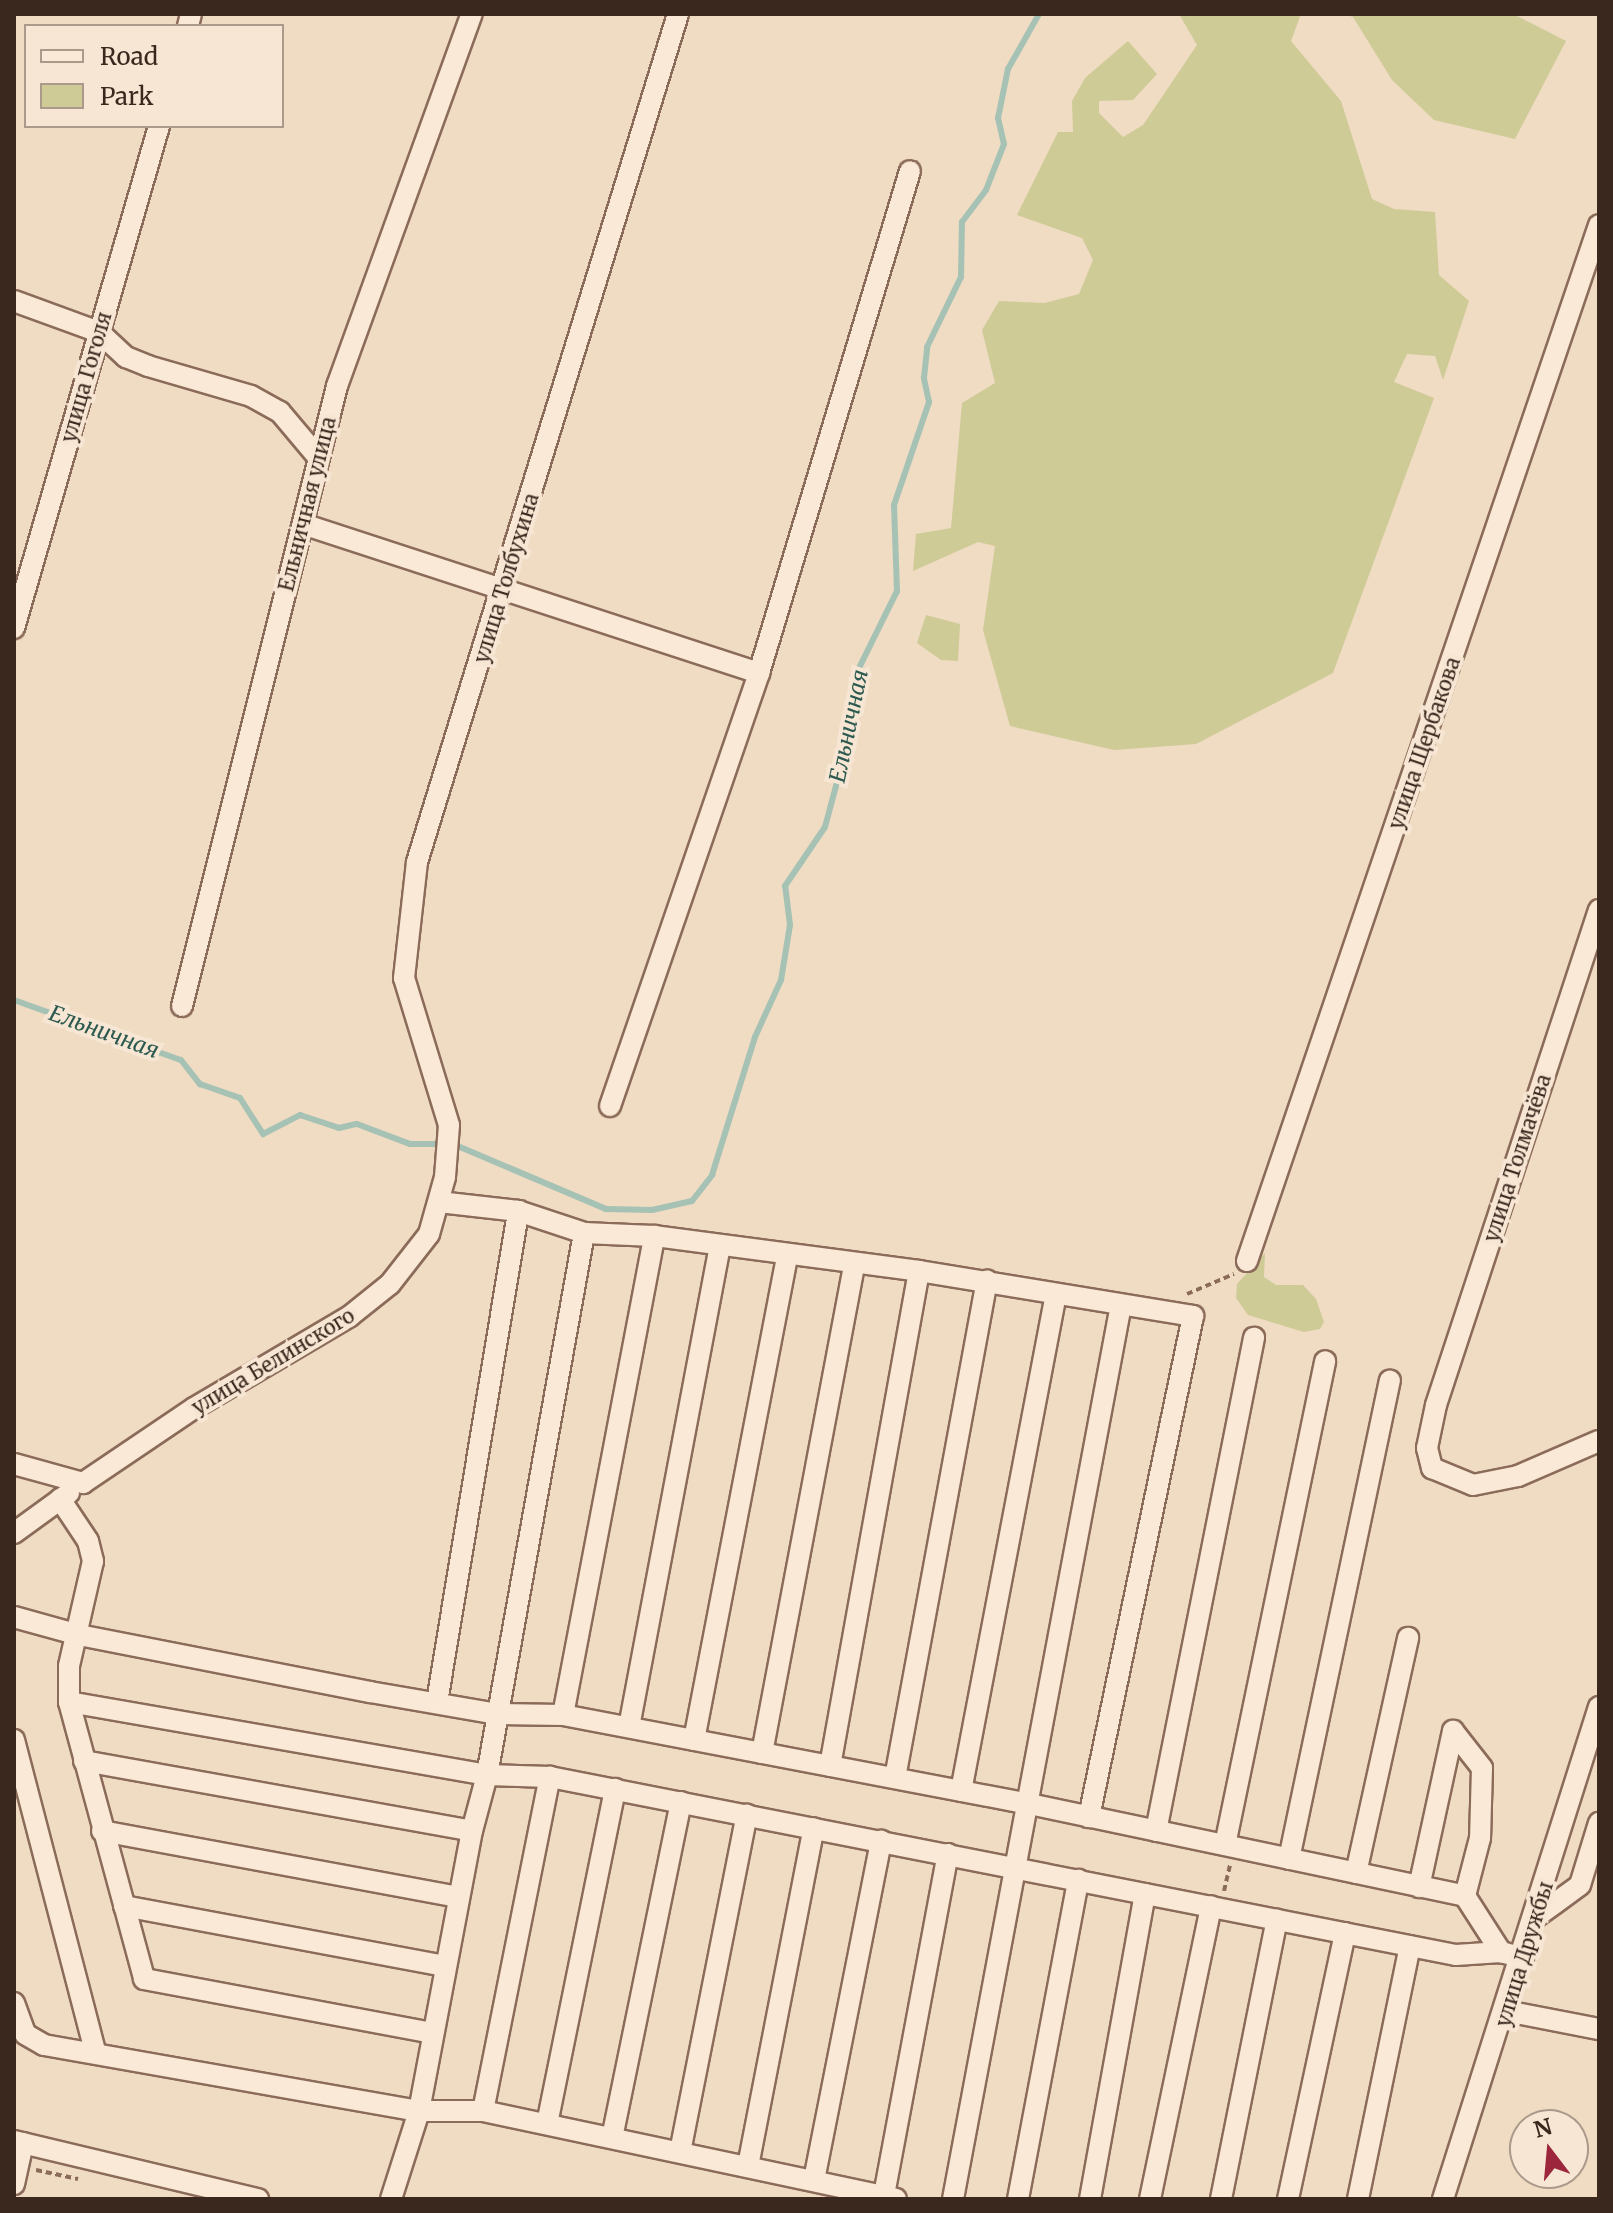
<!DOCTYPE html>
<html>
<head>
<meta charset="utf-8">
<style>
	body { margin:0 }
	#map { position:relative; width:1613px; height:2213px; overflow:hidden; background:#f0dbc3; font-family:Merriweather,serif }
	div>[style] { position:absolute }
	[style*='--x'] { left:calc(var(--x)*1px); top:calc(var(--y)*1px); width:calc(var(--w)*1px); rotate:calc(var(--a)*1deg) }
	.green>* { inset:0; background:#cecb97 }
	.stream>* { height:6px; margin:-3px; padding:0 3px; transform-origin:3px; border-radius:3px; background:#a5c2b5 }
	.path>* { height:4px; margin-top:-2px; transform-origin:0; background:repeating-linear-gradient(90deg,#8b6b59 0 6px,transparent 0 10px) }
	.roads { filter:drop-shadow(2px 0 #8b6b59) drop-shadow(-2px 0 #8b6b59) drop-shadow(0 2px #8b6b59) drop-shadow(0 -2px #8b6b59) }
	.minor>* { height:20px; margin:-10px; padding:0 10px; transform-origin:10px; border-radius:10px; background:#fae9d7 }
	span { translate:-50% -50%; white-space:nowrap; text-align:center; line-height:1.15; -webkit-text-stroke:8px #f7e6d3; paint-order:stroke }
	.street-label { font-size:20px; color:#3a271e }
	.water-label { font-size:22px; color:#2d5a50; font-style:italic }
	.frame { position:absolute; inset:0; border:16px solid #3a271e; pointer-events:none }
	.legend { position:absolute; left:24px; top:24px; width:260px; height:104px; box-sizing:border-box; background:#f7e6d3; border:2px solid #ab9a8b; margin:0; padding:10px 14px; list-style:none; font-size:24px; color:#3a271e }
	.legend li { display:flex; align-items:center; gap:16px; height:40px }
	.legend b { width:40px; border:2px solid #ab9a8b }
	.north { position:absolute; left:1509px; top:2109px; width:80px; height:80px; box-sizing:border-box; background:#f7e6d3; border:2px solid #ab9a8b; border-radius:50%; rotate:344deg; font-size:22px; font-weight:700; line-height:32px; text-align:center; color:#3a271e }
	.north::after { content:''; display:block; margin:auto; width:28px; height:36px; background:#9c273c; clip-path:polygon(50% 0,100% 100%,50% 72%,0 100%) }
</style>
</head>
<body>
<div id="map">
	<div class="green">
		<i style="clip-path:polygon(1179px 14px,1301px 14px,1291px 41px,1341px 101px,1372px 199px,1394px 209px,1435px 212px,1439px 275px,1469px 301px,1443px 380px,1435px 356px,1407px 354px,1394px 382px,1434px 398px,1333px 673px,1196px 744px,1114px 750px,1010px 726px,983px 630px,995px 546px,978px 542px,913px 571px,916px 534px,951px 528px,962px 403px,995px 383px,982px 330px,999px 301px,1045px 303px,1079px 294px,1093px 260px,1082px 238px,1017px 215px,1058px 132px,1073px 132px,1072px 101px,1085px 78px,1128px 41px,1157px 74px,1133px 100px,1099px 101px,1099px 113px,1123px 137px,1143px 125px,1197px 45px)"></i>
		<i style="clip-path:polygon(1344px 14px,1513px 14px,1566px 41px,1515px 139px,1434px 120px,1392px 80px,1353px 17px)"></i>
		<i style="clip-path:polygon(926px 615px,960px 624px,958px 661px,941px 660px,917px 643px)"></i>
		<i style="clip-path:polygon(1265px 1253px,1264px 1277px,1276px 1285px,1303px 1285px,1316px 1299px,1324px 1322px,1320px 1329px,1304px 1332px,1248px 1315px,1236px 1298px,1237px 1284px)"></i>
	</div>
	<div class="stream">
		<i style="--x:14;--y:1000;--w:177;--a:19.8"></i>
		<i style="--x:181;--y:1060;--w:31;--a:52"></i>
		<i style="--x:200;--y:1084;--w:42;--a:19.3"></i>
		<i style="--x:240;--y:1098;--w:43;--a:57.4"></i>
		<i style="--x:263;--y:1134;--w:42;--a:-27.2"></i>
		<i style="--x:300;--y:1115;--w:41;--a:18.4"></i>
		<i style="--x:339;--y:1128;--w:18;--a:-13"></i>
		<i style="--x:357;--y:1124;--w:57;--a:20.7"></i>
		<i style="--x:410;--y:1144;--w:29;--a:0"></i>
		<i style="--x:460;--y:1147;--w:159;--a:23"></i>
		<i style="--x:606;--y:1209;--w:46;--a:1.2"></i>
		<i style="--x:652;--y:1210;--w:41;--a:-12.7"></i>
		<i style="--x:692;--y:1201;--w:33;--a:-52"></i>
		<i style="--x:712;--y:1175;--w:145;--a:-72.7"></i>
		<i style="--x:755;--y:1037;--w:63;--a:-65.5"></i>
		<i style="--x:781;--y:980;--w:56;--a:-80.7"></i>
		<i style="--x:790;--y:925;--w:39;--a:-97"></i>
		<i style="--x:785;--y:886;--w:71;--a:-55.9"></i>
		<i style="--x:825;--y:827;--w:131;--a:-75"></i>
		<i style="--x:859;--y:700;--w:32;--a:-90"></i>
		<i style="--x:859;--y:668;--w:86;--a:-63.7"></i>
		<i style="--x:897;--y:591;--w:86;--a:-92"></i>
		<i style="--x:894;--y:505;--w:109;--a:-71.2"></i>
		<i style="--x:929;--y:402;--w:25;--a:-102"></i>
		<i style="--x:924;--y:378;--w:31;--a:-84"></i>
		<i style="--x:927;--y:347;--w:78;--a:-64.1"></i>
		<i style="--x:961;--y:277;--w:55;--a:-89"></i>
		<i style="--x:962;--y:222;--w:40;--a:-53"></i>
		<i style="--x:986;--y:190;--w:49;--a:-68.6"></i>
		<i style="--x:1004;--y:144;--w:27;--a:-103"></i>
		<i style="--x:998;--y:118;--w:50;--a:-78.5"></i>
		<i style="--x:1008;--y:69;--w:63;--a:-60.6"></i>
	</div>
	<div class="path">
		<i style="--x:1187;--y:1294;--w:51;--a:-23.1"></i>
		<i style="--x:1224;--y:1891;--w:28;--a:-77"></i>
		<i style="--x:36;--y:2170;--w:43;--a:12.1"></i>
	</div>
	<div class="roads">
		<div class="minor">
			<i style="--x:188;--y:26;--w:12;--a:-76"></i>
			<i style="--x:14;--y:301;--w:90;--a:20"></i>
			<i style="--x:99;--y:332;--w:37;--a:43"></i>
			<i style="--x:126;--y:357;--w:24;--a:22"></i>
			<i style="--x:148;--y:366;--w:107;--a:16.2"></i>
			<i style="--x:251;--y:396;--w:33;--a:29"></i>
			<i style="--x:280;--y:412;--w:57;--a:49.9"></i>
			<i style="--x:303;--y:524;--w:480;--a:18.1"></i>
			<i style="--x:14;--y:628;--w:523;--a:-73.89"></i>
			<i style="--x:1599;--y:910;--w:521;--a:108.23"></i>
			<i style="--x:1436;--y:1405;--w:44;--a:101.8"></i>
			<i style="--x:1427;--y:1448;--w:21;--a:76"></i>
			<i style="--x:1432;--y:1468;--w:44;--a:22.5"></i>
			<i style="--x:1473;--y:1485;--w:46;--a:-11.3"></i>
			<i style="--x:1518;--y:1476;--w:88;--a:-23.4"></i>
			<i style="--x:182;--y:1006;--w:639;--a:-75.96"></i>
			<i style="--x:337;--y:386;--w:396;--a:-70.1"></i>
			<i style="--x:610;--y:1106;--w:458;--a:-71"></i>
			<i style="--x:759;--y:673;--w:524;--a:-73.26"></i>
			<i style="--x:439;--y:1202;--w:80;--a:6.5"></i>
			<i style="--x:518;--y:1211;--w:70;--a:18.4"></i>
			<i style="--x:584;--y:1233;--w:70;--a:2.5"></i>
			<i style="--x:654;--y:1236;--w:267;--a:7.5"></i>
			<i style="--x:919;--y:1271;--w:278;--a:9.3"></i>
			<i style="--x:1193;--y:1316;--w:512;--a:101.73"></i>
			<i style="--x:1247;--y:1261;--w:1094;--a:-71.23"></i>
			<i style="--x:14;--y:1464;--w:72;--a:15.4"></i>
			<i style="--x:83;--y:1483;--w:134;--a:-34"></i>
			<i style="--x:194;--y:1408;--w:181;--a:-30.5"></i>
			<i style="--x:350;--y:1316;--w:51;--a:-38.7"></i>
			<i style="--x:390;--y:1284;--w:63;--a:-52"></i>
			<i style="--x:429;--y:1234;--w:59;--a:-74.3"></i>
			<i style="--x:445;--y:1177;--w:52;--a:-85.6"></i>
			<i style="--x:449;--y:1125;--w:154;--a:-107"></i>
			<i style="--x:404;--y:978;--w:117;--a:-83.6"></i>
			<i style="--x:417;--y:862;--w:887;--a:-72.89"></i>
			<i style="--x:60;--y:1499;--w:50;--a:56.3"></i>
			<i style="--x:88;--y:1541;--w:21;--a:76"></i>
			<i style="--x:93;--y:1561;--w:108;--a:102.9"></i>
			<i style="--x:69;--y:1666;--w:36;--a:90"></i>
			<i style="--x:69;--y:1702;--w:287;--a:74.8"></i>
			<i style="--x:144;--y:1979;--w:293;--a:10.6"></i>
			<i style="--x:14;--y:1533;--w:68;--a:-36"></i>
			<i style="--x:14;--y:1617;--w:67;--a:15.5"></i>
			<i style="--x:79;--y:1635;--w:297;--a:11.1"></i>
			<i style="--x:370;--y:1692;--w:130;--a:9.8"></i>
			<i style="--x:498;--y:1714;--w:65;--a:0.9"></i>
			<i style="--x:563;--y:1715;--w:470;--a:10.8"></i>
			<i style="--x:1025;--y:1803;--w:450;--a:11.9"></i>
			<i style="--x:1465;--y:1896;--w:67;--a:57.3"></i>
			<i style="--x:1501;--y:1952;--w:23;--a:15"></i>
			<i style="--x:69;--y:1702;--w:424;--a:9.9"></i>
			<i style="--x:487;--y:1775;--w:63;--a:1.8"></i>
			<i style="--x:550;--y:1777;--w:923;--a:11.12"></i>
			<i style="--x:1456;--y:1955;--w:45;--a:-3.8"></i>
			<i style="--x:437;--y:1702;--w:498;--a:-80.6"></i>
			<i style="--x:563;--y:1715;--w:488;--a:-79.2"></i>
			<i style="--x:629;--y:1727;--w:490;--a:-79.3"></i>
			<i style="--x:1453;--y:1731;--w:47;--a:51.9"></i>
			<i style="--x:1482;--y:1768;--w:70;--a:91.6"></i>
			<i style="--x:1480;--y:1838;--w:60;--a:104.5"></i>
			<i style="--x:14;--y:1740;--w:322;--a:75.4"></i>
			<i style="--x:694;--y:1740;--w:493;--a:-79.1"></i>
			<i style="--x:762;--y:1753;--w:498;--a:-79.3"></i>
			<i style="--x:84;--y:1761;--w:394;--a:10.2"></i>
			<i style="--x:830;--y:1766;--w:503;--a:-79.81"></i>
			<i style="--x:895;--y:1778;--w:506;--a:-79.53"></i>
			<i style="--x:961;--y:1791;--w:506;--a:-79.18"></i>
			<i style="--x:102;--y:1831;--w:363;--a:10.5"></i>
			<i style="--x:1156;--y:1831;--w:503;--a:-78.76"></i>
			<i style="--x:1225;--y:1845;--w:494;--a:-78.3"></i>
			<i style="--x:1289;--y:1859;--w:489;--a:-78.1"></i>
			<i style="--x:1356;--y:1873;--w:241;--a:-77.5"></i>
			<i style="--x:1419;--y:1887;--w:160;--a:-77.7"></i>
			<i style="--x:124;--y:1906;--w:327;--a:10.6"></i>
			<i style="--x:1536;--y:1917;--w:54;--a:-36"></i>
			<i style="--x:1580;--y:1885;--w:65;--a:-73"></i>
			<i style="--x:14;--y:2003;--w:33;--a:70"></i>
			<i style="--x:25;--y:2034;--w:22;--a:30"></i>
			<i style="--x:44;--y:2045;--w:381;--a:10"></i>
			<i style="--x:419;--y:2111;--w:64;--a:0"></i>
			<i style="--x:483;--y:2111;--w:422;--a:12"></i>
			<i style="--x:1506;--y:2011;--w:95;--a:11"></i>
			<i style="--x:483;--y:2111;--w:341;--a:-78.7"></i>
			<i style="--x:547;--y:2124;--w:342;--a:-78.5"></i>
			<i style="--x:612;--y:2138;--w:343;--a:-78.4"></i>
			<i style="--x:14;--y:2141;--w:251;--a:13.4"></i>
			<i style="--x:680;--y:2152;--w:344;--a:-78.8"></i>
			<i style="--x:748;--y:2166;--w:344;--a:-79"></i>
			<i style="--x:814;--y:2180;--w:346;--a:-78.8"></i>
			<i style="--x:14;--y:2184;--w:42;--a:-77.6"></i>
			<i style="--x:884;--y:2195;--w:347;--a:-79.4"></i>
			<i style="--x:391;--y:2199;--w:92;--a:-72.3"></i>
			<i style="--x:419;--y:2111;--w:285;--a:-79.3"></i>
			<i style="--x:472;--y:1831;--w:58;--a:-75"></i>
			<i style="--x:487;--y:1775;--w:551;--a:-79.85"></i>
			<i style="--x:953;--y:2199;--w:910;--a:-79.36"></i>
			<i style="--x:1018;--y:2199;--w:325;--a:-79.3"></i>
			<i style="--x:1090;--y:2199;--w:310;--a:-79.8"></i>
			<i style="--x:1150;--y:2199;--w:299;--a:-78.2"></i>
			<i style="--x:1221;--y:2199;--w:285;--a:-78.7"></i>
			<i style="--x:1288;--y:2199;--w:272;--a:-77.9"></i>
			<i style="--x:1358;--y:2199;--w:258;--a:-78.4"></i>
			<i style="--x:1443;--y:2199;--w:516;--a:-72.41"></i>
		</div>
	</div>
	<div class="street-label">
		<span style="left:86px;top:377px;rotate:-74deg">улица Гоголя</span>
		<span style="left:307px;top:504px;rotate:-76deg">Ельничная улица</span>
		<span style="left:506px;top:578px;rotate:-73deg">улица Толбухина</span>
		<span style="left:1424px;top:743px;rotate:-71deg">улица Щербакова</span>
		<span style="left:1517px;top:1158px;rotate:-72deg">улица Толмачёва</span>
		<span style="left:273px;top:1361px;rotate:-31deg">улица Белинского</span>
		<span style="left:1524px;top:1954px;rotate:-73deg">улица Дружбы</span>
	</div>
	<div class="water-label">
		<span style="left:849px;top:726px;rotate:-78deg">Ельничная</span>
		<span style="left:104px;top:1032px;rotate:20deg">Ельничная</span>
	</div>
	<div class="frame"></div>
	<ul class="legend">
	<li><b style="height:10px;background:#fae9d7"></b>Road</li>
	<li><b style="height:22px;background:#cecb97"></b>Park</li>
	</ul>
	<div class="north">N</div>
</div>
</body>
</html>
